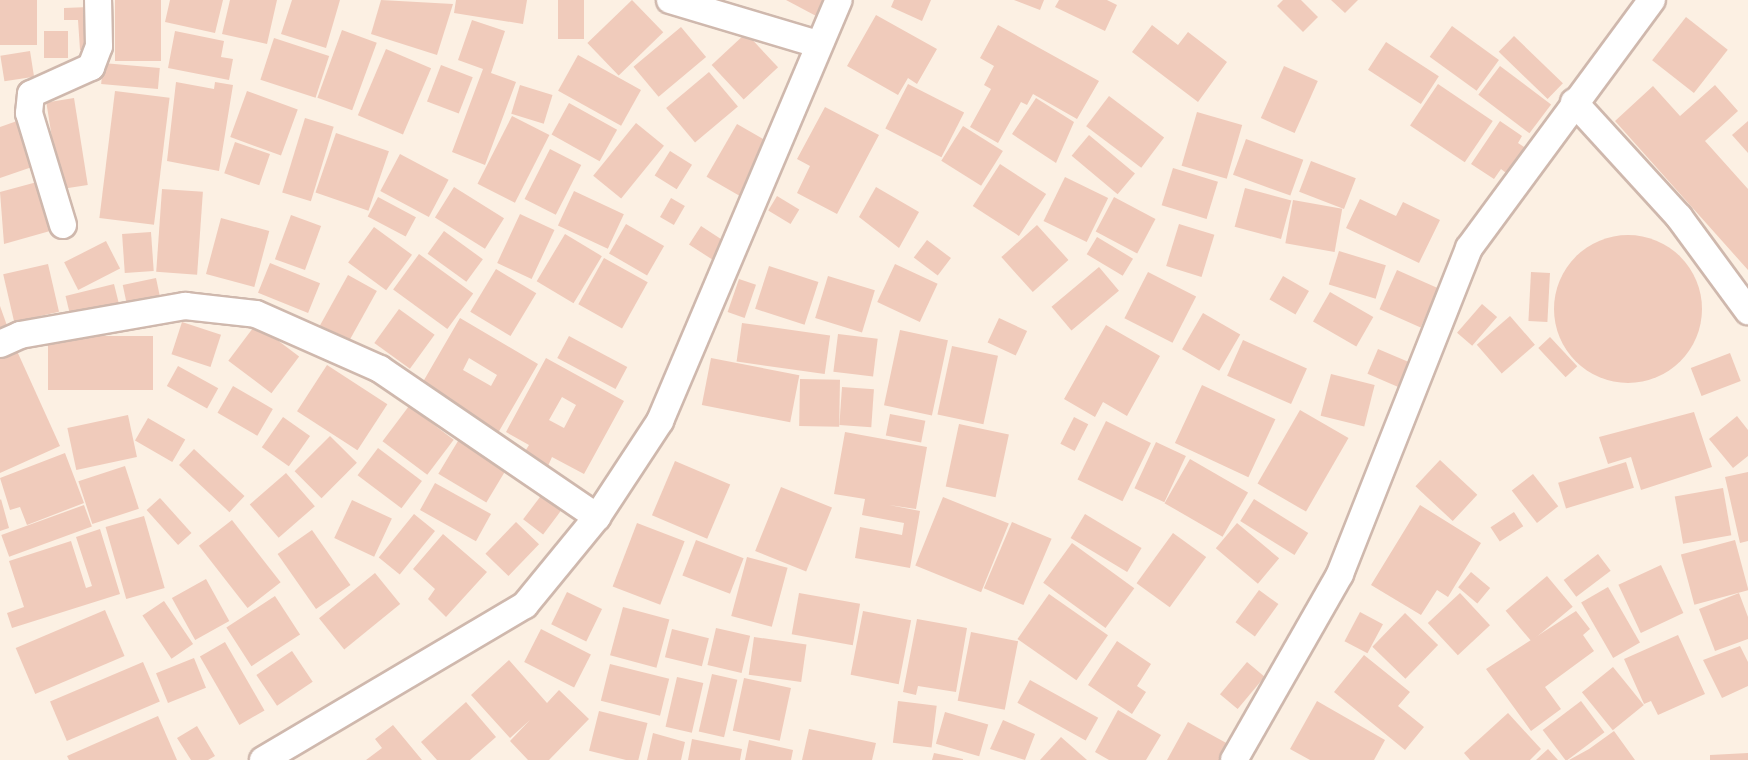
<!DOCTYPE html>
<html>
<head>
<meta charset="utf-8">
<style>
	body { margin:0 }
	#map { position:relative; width:1748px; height:760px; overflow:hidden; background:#fcf0e3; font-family:Ubuntu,sans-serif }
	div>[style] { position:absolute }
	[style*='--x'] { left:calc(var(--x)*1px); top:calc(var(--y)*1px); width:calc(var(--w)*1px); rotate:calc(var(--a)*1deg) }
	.building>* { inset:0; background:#f0cbbb; transform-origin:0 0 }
	.round { border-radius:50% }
	.roads { filter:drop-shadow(2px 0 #cfb8ad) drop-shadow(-2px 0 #cfb8ad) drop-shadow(0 2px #cfb8ad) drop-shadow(0 -2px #cfb8ad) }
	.minor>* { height:26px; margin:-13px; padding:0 13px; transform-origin:13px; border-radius:13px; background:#fff }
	span { translate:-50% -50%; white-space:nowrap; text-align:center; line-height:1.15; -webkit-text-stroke:4.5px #fff4e8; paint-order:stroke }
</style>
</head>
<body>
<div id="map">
	<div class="building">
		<i style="left:0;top:0;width:37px;height:45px"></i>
		<i style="left:115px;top:0;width:46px;height:61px"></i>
		<i style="clip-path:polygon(170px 0,223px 0,215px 33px,165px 22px)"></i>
		<i style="clip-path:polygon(230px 0,277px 0,267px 44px,222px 34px)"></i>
		<i style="clip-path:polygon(292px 0,340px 0,326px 48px,281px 34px)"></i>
		<i style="clip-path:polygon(381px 0,453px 4px,437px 55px,371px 34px)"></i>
		<i style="clip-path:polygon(456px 0,527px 0,523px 24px,454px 13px)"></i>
		<i style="left:558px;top:0;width:26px;height:39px"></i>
		<i style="left:632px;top:0;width:45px;height:62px;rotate:46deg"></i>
		<i style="clip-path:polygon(786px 0,827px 0,818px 17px)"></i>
		<i style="clip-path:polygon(894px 0,931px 0,922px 21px,891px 7px)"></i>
		<i style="clip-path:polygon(1014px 0,1044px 0,1040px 10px)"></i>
		<i style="clip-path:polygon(1059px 0,1107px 0,1117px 5px,1105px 31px,1055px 7px)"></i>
		<i style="clip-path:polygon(1283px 0,1301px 0,1318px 17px,1303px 32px,1277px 6px)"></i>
		<i style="clip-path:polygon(1331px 0,1358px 0,1345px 13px)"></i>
		<i style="clip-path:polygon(89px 7px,91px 49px,80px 50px,78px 20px,64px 20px,64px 8px)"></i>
		<i style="clip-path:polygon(876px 15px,937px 49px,917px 84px,908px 78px,898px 95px,847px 66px)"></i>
		<i style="left:1686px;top:17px;width:53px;height:55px;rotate:38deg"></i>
		<i style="clip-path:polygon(472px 20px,505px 31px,491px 73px,516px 82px,485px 165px,452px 152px,483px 69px,458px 60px)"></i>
		<i style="clip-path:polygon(998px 25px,1099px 81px,1077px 119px,1033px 94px,1027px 105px,1021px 102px,998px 143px,970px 127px,991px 89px,984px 85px,994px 66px,980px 58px)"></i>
		<i style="clip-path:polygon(1152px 25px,1178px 45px,1188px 32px,1227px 62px,1198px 102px,1132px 52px)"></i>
		<i style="left:1452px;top:26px;width:58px;height:38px;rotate:36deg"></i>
		<i style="left:681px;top:27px;width:39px;height:62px;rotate:50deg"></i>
		<i style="left:342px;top:30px;width:37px;height:72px;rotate:20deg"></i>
		<i style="left:44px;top:31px;width:24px;height:27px"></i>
		<i style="clip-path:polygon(175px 31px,224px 41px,221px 57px,233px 59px,229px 80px,168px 68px)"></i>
		<i style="left:746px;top:33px;width:47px;height:47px;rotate:47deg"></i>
		<i style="left:1514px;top:36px;width:68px;height:22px;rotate:44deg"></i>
		<i style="left:274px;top:38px;width:58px;height:44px;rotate:18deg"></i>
		<i style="left:1386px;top:42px;width:63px;height:33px;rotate:33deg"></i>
		<i style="left:386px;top:49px;width:49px;height:72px;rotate:23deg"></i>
		<i style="left:30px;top:51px;width:26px;height:30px;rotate:81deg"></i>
		<i style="left:578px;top:55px;width:72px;height:41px;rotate:29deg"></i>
		<i style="left:103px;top:63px;width:57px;height:21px;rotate:5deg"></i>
		<i style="left:441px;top:65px;width:34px;height:39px;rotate:21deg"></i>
		<i style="left:1284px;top:66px;width:37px;height:57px;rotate:24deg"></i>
		<i style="left:1500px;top:66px;width:64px;height:36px;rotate:37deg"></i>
		<i style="left:709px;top:72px;width:45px;height:56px;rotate:50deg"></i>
		<i style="clip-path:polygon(176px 82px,214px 89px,215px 82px,233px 85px,219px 171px,167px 161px)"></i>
		<i style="left:908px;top:84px;width:63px;height:50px;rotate:27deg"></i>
		<i style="left:1438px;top:84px;width:66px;height:50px;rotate:34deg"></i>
		<i style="left:520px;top:85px;width:34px;height:30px;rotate:17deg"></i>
		<i style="clip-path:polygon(1715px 85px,1738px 111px,1705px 141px,1748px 189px,1748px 270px,1615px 121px,1653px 86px,1680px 116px)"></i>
		<i style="left:115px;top:91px;width:55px;height:128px;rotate:7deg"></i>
		<i style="left:247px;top:91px;width:54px;height:49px;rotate:20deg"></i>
		<i style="left:1109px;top:96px;width:69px;height:38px;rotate:37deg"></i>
		<i style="left:74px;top:98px;width:88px;height:28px;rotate:81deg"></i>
		<i style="clip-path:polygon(1036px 98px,1074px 122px,1056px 163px,1012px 134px)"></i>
		<i style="left:569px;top:103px;width:55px;height:36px;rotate:29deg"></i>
		<i style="clip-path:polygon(825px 107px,879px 135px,837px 214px,797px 193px,810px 166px,797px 159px)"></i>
		<i style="left:1197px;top:112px;width:47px;height:56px;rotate:16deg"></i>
		<i style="left:512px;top:116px;width:42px;height:76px;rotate:27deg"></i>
		<i style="left:305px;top:118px;width:30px;height:78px;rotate:17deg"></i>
		<i style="clip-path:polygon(17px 121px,32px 167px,0 178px,0 127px)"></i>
		<i style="clip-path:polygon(1500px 121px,1522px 136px,1518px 143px,1527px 149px,1510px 176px,1501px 169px,1494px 179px,1471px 164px)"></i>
		<i style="clip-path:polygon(1748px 121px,1748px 153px,1732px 135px)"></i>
		<i style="left:636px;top:123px;width:36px;height:68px;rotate:39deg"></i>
		<i style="left:737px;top:124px;width:40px;height:61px;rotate:30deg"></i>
		<i style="left:963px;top:126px;width:47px;height:41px;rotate:32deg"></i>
		<i style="left:336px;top:133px;width:56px;height:63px;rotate:19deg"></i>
		<i style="left:1089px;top:135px;width:60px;height:27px;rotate:40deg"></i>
		<i style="left:1246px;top:139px;width:61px;height:38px;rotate:20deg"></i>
		<i style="left:235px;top:142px;width:37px;height:33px;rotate:19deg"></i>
		<i style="left:550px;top:149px;width:35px;height:56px;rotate:27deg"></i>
		<i style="left:670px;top:151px;width:26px;height:29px;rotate:32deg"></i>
		<i style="left:400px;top:154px;width:55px;height:42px;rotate:28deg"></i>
		<i style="left:1311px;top:161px;width:48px;height:33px;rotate:21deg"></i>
		<i style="left:1000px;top:164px;width:55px;height:50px;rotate:33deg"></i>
		<i style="left:1173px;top:168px;width:47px;height:39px;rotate:17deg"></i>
		<i style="left:1065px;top:177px;width:48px;height:49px;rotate:26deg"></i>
		<i style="clip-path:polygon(37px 182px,50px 231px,4px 244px,0 192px)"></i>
		<i style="left:454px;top:187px;width:59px;height:36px;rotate:32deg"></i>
		<i style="clip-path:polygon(876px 187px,919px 212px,899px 248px,859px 217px)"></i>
		<i style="left:1245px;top:188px;width:48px;height:40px;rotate:15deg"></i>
		<i style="left:162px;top:189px;width:41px;height:83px;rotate:4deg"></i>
		<i style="left:574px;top:191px;width:55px;height:38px;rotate:25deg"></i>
		<i style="left:777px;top:196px;width:26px;height:17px;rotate:31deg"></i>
		<i style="left:378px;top:197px;width:43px;height:22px;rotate:28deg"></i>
		<i style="left:1114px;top:197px;width:47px;height:39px;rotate:28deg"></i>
		<i style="left:671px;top:198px;width:16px;height:22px;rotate:30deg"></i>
		<i style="clip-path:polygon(1360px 199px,1396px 216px,1403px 202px,1440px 220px,1419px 263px,1346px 228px)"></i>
		<i style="left:1293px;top:200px;width:50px;height:44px;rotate:10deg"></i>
		<i style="left:520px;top:214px;width:38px;height:54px;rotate:25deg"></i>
		<i style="left:291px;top:215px;width:32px;height:47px;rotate:20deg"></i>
		<i style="left:221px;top:218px;width:50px;height:58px;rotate:15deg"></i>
		<i style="left:626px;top:224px;width:44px;height:34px;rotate:30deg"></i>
		<i style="left:1179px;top:224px;width:37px;height:44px;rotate:17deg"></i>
		<i style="left:1037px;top:225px;width:47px;height:48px;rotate:48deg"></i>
		<i style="left:701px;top:226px;width:31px;height:22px;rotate:33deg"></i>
		<i style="left:374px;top:227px;width:47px;height:44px;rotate:36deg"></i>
		<i style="left:444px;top:231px;width:48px;height:28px;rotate:36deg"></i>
		<i style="left:151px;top:232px;width:39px;height:29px;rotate:86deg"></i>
		<i style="left:565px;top:234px;width:43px;height:55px;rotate:31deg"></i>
		<i class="round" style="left:1554px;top:235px;width:148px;height:148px"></i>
		<i style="left:1097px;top:237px;width:42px;height:20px;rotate:31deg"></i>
		<i style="left:927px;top:240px;width:30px;height:22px;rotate:37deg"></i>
		<i style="left:106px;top:241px;width:31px;height:47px;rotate:63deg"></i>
		<i style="left:1339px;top:251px;width:49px;height:35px;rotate:17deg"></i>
		<i style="left:419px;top:254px;width:67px;height:44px;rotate:36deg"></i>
		<i style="left:604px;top:258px;width:50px;height:53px;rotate:29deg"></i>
		<i style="left:270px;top:263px;width:54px;height:32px;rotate:22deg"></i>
		<i style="left:48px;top:264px;width:49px;height:46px;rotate:77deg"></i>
		<i style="left:895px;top:264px;width:47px;height:42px;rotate:25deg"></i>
		<i style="left:769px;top:266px;width:52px;height:45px;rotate:18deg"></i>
		<i style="left:1099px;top:267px;width:31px;height:62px;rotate:50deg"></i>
		<i style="left:496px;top:269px;width:47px;height:50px;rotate:31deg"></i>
		<i style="left:1397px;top:270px;width:45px;height:43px;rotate:24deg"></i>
		<i style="left:1148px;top:272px;width:54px;height:52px;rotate:27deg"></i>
		<i style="left:1531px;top:272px;width:19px;height:49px;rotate:3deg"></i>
		<i style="left:348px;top:275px;width:33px;height:59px;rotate:29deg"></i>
		<i style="left:828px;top:276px;width:49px;height:44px;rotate:17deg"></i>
		<i style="left:1283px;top:276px;width:30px;height:27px;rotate:30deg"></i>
		<i style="left:156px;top:278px;width:25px;height:34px;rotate:78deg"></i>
		<i style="left:739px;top:279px;width:18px;height:35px;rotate:19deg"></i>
		<i style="left:114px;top:284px;width:30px;height:50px;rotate:76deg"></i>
		<i style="left:1330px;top:292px;width:50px;height:34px;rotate:30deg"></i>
		<i style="left:1482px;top:304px;width:20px;height:38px;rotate:41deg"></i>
		<i style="clip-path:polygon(0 306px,10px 334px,0 338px)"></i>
		<i style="left:399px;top:309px;width:44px;height:42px;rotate:36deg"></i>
		<i style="left:1203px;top:313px;width:43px;height:42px;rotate:30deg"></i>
		<i style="left:1510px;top:316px;width:38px;height:44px;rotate:49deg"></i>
		<i style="clip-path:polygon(evenodd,460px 318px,538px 364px,498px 433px,420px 387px,460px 318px,469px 358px,497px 375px,491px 386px,463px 370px,469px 358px)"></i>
		<i style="left:999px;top:318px;width:31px;height:27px;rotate:25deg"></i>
		<i style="left:182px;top:322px;width:41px;height:34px;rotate:18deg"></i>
		<i style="left:742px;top:323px;width:89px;height:39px;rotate:8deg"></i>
		<i style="left:256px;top:324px;width:54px;height:46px;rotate:37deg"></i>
		<i style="clip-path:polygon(1106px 325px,1160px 356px,1127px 416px,1103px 402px,1095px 417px,1064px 399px)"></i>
		<i style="left:900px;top:330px;width:49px;height:77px;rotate:12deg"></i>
		<i style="left:838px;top:334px;width:40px;height:38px;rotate:7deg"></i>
		<i style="left:153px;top:336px;width:54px;height:105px;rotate:90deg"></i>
		<i style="left:569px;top:336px;width:66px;height:25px;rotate:28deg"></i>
		<i style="left:1550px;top:337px;width:40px;height:16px;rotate:47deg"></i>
		<i style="clip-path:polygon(12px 340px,60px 446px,0 473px,0 346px)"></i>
		<i style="left:1243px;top:340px;width:70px;height:39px;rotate:24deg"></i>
		<i style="left:952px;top:346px;width:47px;height:70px;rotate:12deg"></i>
		<i style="left:1378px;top:349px;width:36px;height:27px;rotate:23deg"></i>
		<i style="left:1730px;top:353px;width:30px;height:42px;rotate:69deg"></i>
		<i style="clip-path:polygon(evenodd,546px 358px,624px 401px,584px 474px,552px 457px,548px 466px,524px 453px,529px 445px,506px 432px,546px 358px,562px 397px,576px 405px,564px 428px,549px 420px,562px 397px)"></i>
		<i style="left:711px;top:358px;width:90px;height:48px;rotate:11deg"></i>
		<i style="left:327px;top:365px;width:72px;height:55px;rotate:33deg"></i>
		<i style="left:178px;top:366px;width:46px;height:23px;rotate:29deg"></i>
		<i style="left:1331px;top:374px;width:45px;height:43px;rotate:14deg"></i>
		<i style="left:800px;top:379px;width:40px;height:47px;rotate:1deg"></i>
		<i style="left:1202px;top:385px;width:81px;height:64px;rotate:25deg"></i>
		<i style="left:233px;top:386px;width:46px;height:31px;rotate:30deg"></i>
		<i style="left:842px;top:387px;width:32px;height:38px;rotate:4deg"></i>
		<i style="left:409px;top:406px;width:56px;height:44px;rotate:37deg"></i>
		<i style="left:1300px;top:410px;width:56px;height:85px;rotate:30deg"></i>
		<i style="clip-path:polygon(1694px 412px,1712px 467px,1641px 490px,1631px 457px,1608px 464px,1599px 437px)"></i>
		<i style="left:890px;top:414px;width:36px;height:22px;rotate:11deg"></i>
		<i style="left:128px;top:415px;width:43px;height:62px;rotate:78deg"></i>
		<i style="clip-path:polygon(1737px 416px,1748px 430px,1748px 456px,1733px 468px,1709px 439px)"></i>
		<i style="left:283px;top:417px;width:33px;height:37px;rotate:35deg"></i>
		<i style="left:1074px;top:417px;width:16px;height:30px;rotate:27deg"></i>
		<i style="left:148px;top:418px;width:43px;height:26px;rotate:30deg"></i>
		<i style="left:1106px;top:421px;width:50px;height:65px;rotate:26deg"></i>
		<i style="left:959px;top:424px;width:51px;height:64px;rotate:12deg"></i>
		<i style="clip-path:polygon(845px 432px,927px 447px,916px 509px,889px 505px,920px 511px,910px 568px,855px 558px,860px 527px,902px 535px,904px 523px,862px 515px,865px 499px,834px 494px)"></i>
		<i style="left:330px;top:436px;width:38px;height:50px;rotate:45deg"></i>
		<i style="left:461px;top:436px;width:56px;height:44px;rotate:31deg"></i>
		<i style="left:1156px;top:442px;width:33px;height:51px;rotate:25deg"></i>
		<i style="left:378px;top:448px;width:55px;height:34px;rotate:37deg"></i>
		<i style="left:194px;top:449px;width:69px;height:22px;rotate:43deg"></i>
		<i style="clip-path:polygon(65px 453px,84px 503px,27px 525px,20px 507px,10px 510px,0 478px)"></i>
		<i style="left:1190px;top:459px;width:67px;height:51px;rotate:30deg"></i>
		<i style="left:1440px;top:460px;width:51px;height:36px;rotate:43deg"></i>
		<i style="left:675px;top:461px;width:60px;height:59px;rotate:23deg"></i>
		<i style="left:1626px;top:462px;width:27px;height:71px;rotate:73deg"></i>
		<i style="left:125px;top:466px;width:45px;height:49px;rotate:72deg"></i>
		<i style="clip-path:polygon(1748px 472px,1748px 541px,1740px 543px,1725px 477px)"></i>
		<i style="left:286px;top:473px;width:44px;height:48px;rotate:49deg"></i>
		<i style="left:1533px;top:474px;width:41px;height:27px;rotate:52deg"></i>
		<i style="left:435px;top:483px;width:64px;height:31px;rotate:29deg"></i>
		<i style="left:781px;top:487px;width:55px;height:69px;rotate:22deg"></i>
		<i style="left:1723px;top:488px;width:48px;height:49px;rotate:80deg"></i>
		<i style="left:543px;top:493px;width:25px;height:33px;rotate:37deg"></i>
		<i style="left:943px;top:497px;width:71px;height:74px;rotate:22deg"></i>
		<i style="left:160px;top:498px;width:47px;height:18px;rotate:48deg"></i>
		<i style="clip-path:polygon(1px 499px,9px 528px,0 531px,0 500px)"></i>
		<i style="left:1254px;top:499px;width:64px;height:26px;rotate:32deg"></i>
		<i style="left:352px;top:500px;width:44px;height:42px;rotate:25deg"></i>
		<i style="left:84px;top:505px;width:23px;height:88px;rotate:70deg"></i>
		<i style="clip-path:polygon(1420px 505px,1481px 543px,1448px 597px,1437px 590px,1421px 615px,1371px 585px)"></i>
		<i style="left:1514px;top:512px;width:17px;height:28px;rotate:57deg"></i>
		<i style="left:414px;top:514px;width:27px;height:56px;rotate:39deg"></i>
		<i style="left:1085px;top:514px;width:66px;height:28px;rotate:31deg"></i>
		<i style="left:144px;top:516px;width:75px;height:40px;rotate:74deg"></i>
		<i style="left:232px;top:520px;width:79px;height:42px;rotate:52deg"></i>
		<i style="left:516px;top:522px;width:32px;height:44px;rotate:44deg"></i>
		<i style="left:1012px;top:522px;width:43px;height:72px;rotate:23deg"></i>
		<i style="left:637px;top:523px;width:51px;height:68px;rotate:21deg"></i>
		<i style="left:1237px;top:523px;width:55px;height:33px;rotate:40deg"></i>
		<i style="clip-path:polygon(100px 529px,120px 594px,12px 628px,7px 613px,24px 607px,9px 561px,71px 541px,86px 588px,92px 586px,76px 537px)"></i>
		<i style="left:312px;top:530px;width:67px;height:42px;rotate:55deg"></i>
		<i style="left:1173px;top:533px;width:41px;height:62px;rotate:36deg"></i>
		<i style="clip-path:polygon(443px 534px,487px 572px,446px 617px,428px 599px,435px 589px,413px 569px)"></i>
		<i style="left:696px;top:540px;width:51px;height:38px;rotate:21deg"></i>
		<i style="left:1735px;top:540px;width:52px;height:56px;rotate:75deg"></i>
		<i style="left:1072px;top:543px;width:77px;height:49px;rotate:36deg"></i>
		<i style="left:1598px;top:554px;width:21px;height:43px;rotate:53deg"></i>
		<i style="left:747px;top:557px;width:42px;height:61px;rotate:15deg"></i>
		<i style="left:1661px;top:565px;width:53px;height:47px;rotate:65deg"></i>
		<i style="left:1471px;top:572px;width:25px;height:20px;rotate:40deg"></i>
		<i style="left:375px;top:573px;width:40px;height:72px;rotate:51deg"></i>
		<i style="left:1547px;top:576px;width:40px;height:54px;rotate:50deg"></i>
		<i style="left:206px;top:579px;width:48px;height:39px;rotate:61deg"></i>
		<i style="left:1608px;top:587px;width:64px;height:31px;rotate:60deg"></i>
		<i style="left:1259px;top:590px;width:24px;height:40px;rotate:36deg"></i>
		<i style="left:567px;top:592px;width:39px;height:36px;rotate:26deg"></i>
		<i style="left:799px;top:593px;width:62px;height:42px;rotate:10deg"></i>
		<i style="left:1460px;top:593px;width:44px;height:44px;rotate:47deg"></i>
		<i style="clip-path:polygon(1739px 593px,1748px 617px,1748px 639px,1715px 651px,1699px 609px)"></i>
		<i style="left:1049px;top:594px;width:72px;height:55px;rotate:35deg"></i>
		<i style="left:275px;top:596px;width:46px;height:58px;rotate:57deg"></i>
		<i style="left:164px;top:601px;width:52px;height:26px;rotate:56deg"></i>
		<i style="left:623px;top:607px;width:48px;height:50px;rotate:15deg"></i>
		<i style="left:105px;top:610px;width:50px;height:97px;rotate:67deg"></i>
		<i style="left:863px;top:611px;width:49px;height:65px;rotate:11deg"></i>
		<i style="clip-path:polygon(1576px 611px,1590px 629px,1583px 635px,1594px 651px,1545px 687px,1561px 709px,1531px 731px,1486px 669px)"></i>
		<i style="left:1360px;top:612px;width:26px;height:33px;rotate:28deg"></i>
		<i style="left:1405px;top:613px;width:46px;height:47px;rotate:44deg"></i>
		<i style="clip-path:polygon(917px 619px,967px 628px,956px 692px,918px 686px,916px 695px,903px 692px)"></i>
		<i style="left:716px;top:628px;width:35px;height:38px;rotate:13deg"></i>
		<i style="left:541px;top:629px;width:56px;height:37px;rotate:27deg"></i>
		<i style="left:672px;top:629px;width:38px;height:29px;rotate:14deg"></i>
		<i style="left:971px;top:632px;width:48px;height:70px;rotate:11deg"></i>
		<i style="clip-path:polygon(1678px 635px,1705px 694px,1658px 715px,1651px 701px,1644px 704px,1624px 659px)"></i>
		<i style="left:754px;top:637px;width:53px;height:38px;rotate:8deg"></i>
		<i style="clip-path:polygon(1117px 641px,1151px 664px,1137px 686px,1146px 692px,1132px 714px,1088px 685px)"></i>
		<i style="left:225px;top:642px;width:79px;height:29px;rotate:60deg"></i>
		<i style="clip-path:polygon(1740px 646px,1748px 662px,1748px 686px,1722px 698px,1703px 660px)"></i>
		<i style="left:292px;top:651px;width:37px;height:43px;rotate:56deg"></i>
		<i style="clip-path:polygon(1364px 655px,1410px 692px,1398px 706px,1424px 727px,1405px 750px,1334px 692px)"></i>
		<i style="left:194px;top:658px;width:32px;height:41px;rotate:68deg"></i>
		<i style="clip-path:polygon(509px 660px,547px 703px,559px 690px,589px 719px,549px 760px,528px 760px,510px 741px,530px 720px,510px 738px,471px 695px)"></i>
		<i style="left:143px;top:662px;width:43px;height:101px;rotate:67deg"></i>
		<i style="left:1247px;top:662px;width:23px;height:42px;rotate:40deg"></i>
		<i style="left:610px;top:664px;width:61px;height:38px;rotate:14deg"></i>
		<i style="left:1613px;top:667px;width:49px;height:40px;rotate:51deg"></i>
		<i style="left:712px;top:674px;width:26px;height:59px;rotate:13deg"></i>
		<i style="left:677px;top:677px;width:27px;height:51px;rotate:13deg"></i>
		<i style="left:744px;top:678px;width:48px;height:54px;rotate:12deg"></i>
		<i style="left:1030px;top:680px;width:78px;height:26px;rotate:29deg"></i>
		<i style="left:898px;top:701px;width:39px;height:42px;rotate:7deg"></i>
		<i style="clip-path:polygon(1317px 701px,1385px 740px,1374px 760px,1310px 760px,1290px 749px)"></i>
		<i style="left:1581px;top:701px;width:39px;height:48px;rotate:53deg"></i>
		<i style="clip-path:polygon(466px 702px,496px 737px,470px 760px,437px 760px,421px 742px)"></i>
		<i style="clip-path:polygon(1118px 710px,1161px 735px,1146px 760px,1109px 760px,1095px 752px)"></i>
		<i style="left:599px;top:711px;width:50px;height:41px;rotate:14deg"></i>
		<i style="left:945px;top:712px;width:45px;height:33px;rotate:16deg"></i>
		<i style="clip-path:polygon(1508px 713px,1541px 749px,1530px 760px,1470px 760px,1464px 753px)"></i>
		<i style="clip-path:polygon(158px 716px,177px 760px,69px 760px,67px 756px)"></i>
		<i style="clip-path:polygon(1003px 720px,1035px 734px,1025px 760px,990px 749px)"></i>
		<i style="clip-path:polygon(1188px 722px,1230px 745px,1222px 760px,1167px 760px)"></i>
		<i style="clip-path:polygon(393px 725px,422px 760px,366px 760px,382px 748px,375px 739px)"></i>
		<i style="clip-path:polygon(197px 726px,215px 756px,208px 760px,191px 760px,177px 738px)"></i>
		<i style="clip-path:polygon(809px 729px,876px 743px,872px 760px,802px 760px)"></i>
		<i style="clip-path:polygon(1614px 731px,1635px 760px,1569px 760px,1589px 749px)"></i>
		<i style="clip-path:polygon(653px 733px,685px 742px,681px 760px,647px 760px)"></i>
		<i style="clip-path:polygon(1061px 737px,1087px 760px,1040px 760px)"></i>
		<i style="clip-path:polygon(692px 739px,742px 749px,740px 760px,688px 760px)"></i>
		<i style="clip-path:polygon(749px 740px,793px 750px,791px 760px,745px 760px)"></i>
		<i style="clip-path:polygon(1548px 749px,1558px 760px,1536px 760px)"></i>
		<i style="clip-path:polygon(934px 753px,963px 759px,963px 760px,932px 760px)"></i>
		<i style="clip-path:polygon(1748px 753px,1748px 760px,1710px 760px,1710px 755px)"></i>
	</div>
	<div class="roads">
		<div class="minor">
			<i style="--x:670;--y:0;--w:154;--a:16.6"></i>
			<i style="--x:1574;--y:102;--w:156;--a:47.6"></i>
			<i style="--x:1679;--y:217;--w:117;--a:53.7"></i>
			<i style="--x:63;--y:225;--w:117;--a:-106.9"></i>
			<i style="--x:29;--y:113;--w:19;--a:-84"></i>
			<i style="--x:31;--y:94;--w:66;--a:-24.2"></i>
			<i style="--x:91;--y:67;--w:22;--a:-69"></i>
			<i style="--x:99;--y:46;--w:46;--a:-91.2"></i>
			<i style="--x:0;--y:344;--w:22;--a:-24"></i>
			<i style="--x:20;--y:335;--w:168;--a:-10"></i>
			<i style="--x:185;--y:306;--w:71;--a:6.4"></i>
			<i style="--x:256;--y:314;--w:136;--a:23.9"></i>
			<i style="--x:380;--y:369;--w:263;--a:34.3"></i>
			<i style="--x:263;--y:760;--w:304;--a:-30.6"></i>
			<i style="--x:525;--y:605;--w:114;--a:-50.7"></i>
			<i style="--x:597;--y:517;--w:115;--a:-56.7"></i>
			<i style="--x:660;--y:421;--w:457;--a:-67"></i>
			<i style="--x:1234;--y:760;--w:214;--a:-60.3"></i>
			<i style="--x:1340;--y:574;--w:351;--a:-68.4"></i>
			<i style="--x:1469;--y:248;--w:308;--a:-53.6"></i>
		</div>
	</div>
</div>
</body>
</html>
